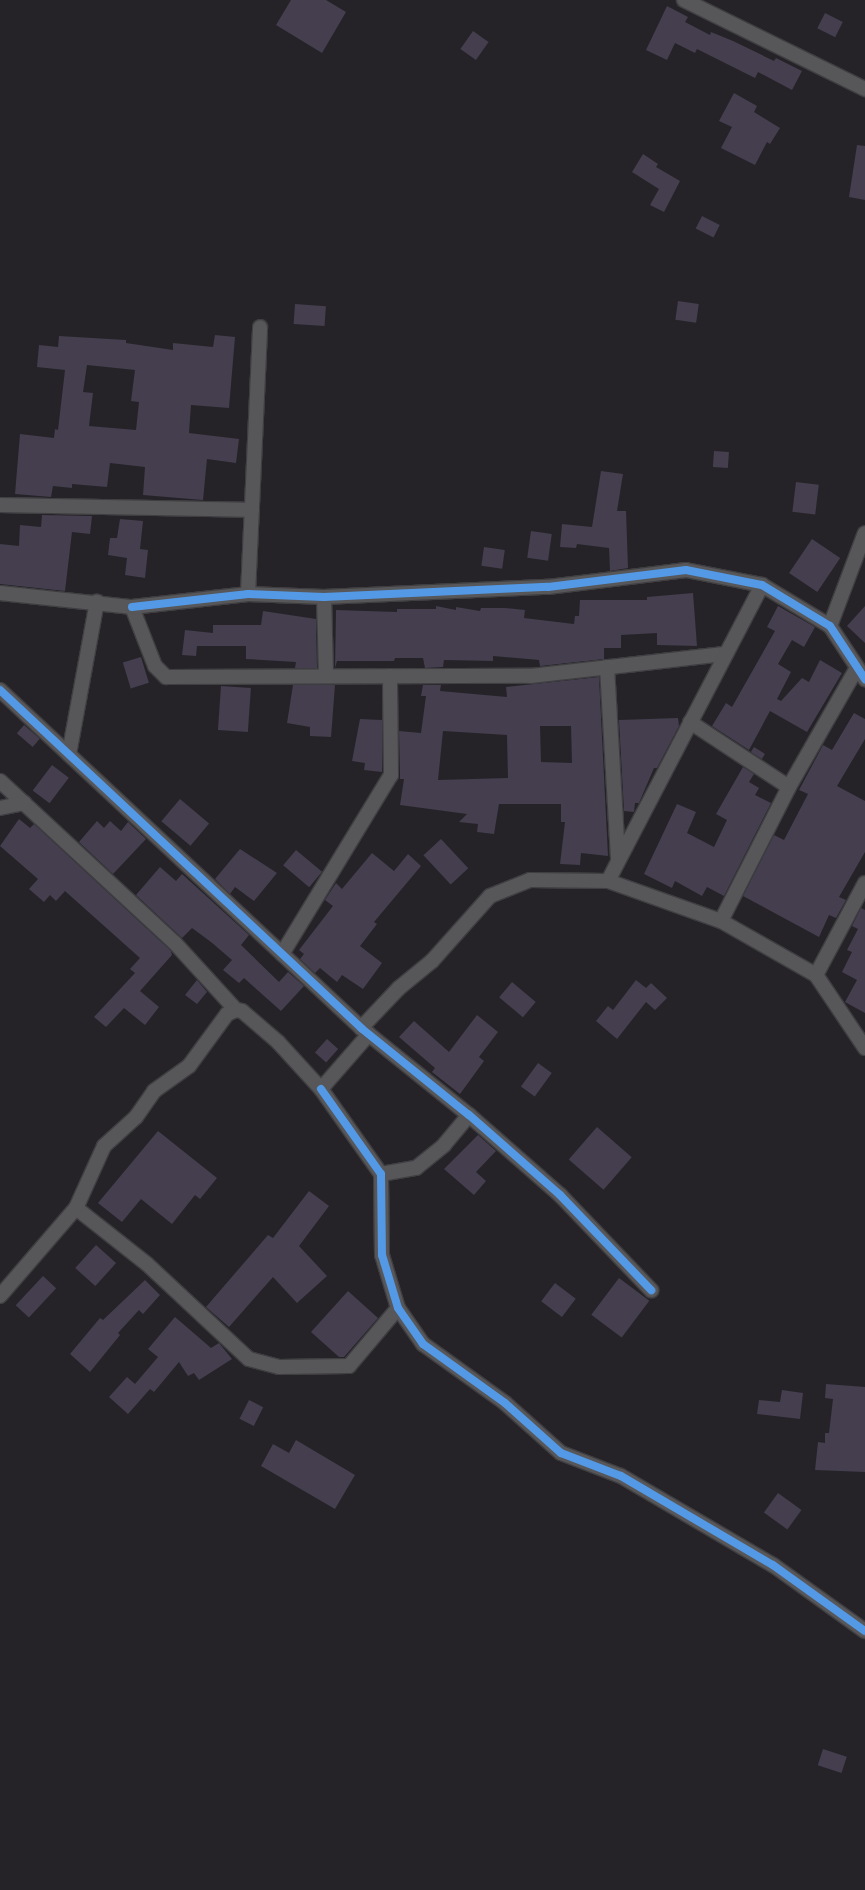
<!DOCTYPE html>
<html>
<head>
<meta charset="utf-8">
<style>
	body { margin:0 }
	#map { position:relative; width:865px; height:1890px; overflow:hidden; background:#252328; font-family:"Sofia Sans Condensed",sans-serif }
	div>[style] { position:absolute }
	[style*='--x'] { left:calc(var(--x)*1px); top:calc(var(--y)*1px); width:calc(var(--w)*1px); rotate:calc(var(--a)*1deg) }
	.building>* { inset:0; background:#443e4e; transform-origin:0 0 }
	.roads { filter:drop-shadow(1px 0 #3f3e41) drop-shadow(-1px 0 #3f3e41) drop-shadow(0 1px #3f3e41) drop-shadow(0 -1px #3f3e41) }
	.street>* { height:14px; margin:-7px; padding:0 7px; transform-origin:7px; border-radius:7px; background:#575759 }
	.cycleway>* { height:8px; margin:-4px; padding:0 4px; transform-origin:4px; border-radius:4px; background:#5399e6 }
	span { translate:-50% -50%; white-space:nowrap; text-align:center; line-height:1.15; -webkit-text-stroke:4.5px #242229; paint-order:stroke }
</style>
</head>
<body>
<div id="map">
	<div class="building">
		<i style="clip-path:polygon(291px 0,326px 0,346px 12px,322px 53px,276px 25px)"></i>
		<i style="clip-path:polygon(667px 6px,688px 17px,685px 22px,710px 35px,711px 32px,733px 41px,774px 61px,776px 58px,802px 71px,792px 90px,758px 72px,755px 78px,697px 49px,695px 53px,675px 43px,667px 60px,646px 50px)"></i>
		<i style="left:825px;top:13px;width:20px;height:17px;rotate:27deg"></i>
		<i style="left:473px;top:31px;width:19px;height:22px;rotate:35deg"></i>
		<i style="clip-path:polygon(734px 93px,757px 106px,754px 112px,780px 128px,770px 144px,767px 142px,755px 165px,721px 148px,732px 127px,719px 121px)"></i>
		<i style="clip-path:polygon(857px 145px,865px 146px,865px 200px,849px 197px)"></i>
		<i style="clip-path:polygon(643px 154px,658px 164px,656px 167px,680px 181px,664px 212px,650px 205px,659px 189px,632px 172px)"></i>
		<i style="left:702px;top:216px;width:20px;height:14px;rotate:27deg"></i>
		<i style="left:678px;top:301px;width:21px;height:19px;rotate:8deg"></i>
		<i style="left:295px;top:304px;width:31px;height:20px;rotate:4deg"></i>
		<i style="clip-path:polygon(evenodd,215px 335px,235px 337px,229px 408px,191px 405px,189px 433px,239px 439px,236px 463px,207px 459px,203px 500px,143px 495px,145px 467px,110px 463px,107px 487px,72px 484px,72px 488px,53px 486px,51px 497px,15px 494px,20px 434px,54px 438px,55px 429px,58px 430px,65px 370px,37px 367px,39px 345px,58px 347px,59px 336px,126px 340px,126px 343px,173px 350px,173px 343px,213px 347px,215px 335px,87px 365px,135px 370px,131px 401px,139px 402px,136px 430px,89px 426px,93px 393px,83px 392px,87px 365px)"></i>
		<i style="left:714px;top:451px;width:15px;height:16px;rotate:4deg"></i>
		<i style="clip-path:polygon(601px 471px,623px 474px,617px 511px,626px 511px,628px 568px,610px 571px,609px 548px,577px 544px,576px 548px,560px 547px,562px 524px,592px 527px)"></i>
		<i style="left:796px;top:482px;width:23px;height:30px;rotate:7deg"></i>
		<i style="clip-path:polygon(42px 515px,92px 516px,90px 534px,72px 532px,65px 591px,0 584px,0 544px,19px 546px,20px 525px,41px 527px)"></i>
		<i style="clip-path:polygon(120px 519px,143px 521px,140px 549px,148px 550px,145px 578px,125px 575px,127px 558px,108px 555px,110px 538px,117px 538px)"></i>
		<i style="left:531px;top:531px;width:21px;height:27px;rotate:8deg"></i>
		<i style="left:812px;top:539px;width:34px;height:41px;rotate:34deg"></i>
		<i style="left:484px;top:547px;width:21px;height:19px;rotate:8deg"></i>
		<i style="clip-path:polygon(693px 593px,697px 646px,657px 645px,657px 633px,621px 635px,621px 648px,604px 648px,604px 659px,540px 666px,539px 660px,493px 656px,493px 661px,444px 660px,443px 667px,425px 668px,423px 658px,395px 658px,394px 661px,337px 661px,335px 668px,336px 610px,397px 612px,397px 609px,436px 609px,436px 606px,456px 610px,456px 607px,480px 611px,481px 608px,505px 608px,525px 610px,524px 618px,574px 624px,575px 616px,579px 616px,580px 600px,647px 600px,647px 597px)"></i>
		<i style="clip-path:polygon(778px 606px,815px 627px,804px 647px,792px 640px,778px 664px,791px 672px,777px 699px,781px 701px,802px 678px,809px 682px,820px 660px,842px 673px,807px 732px,770px 711px,749px 750px,712px 726px,726px 703px,732px 707px,775px 631px,767px 627px)"></i>
		<i style="clip-path:polygon(865px 606px,865px 643px,847px 626px)"></i>
		<i style="clip-path:polygon(263px 611px,316px 619px,317px 668px,295px 668px,296px 662px,246px 659px,246px 646px,197px 646px,196px 656px,182px 655px,185px 630px,213px 633px,213px 625px,261px 625px)"></i>
		<i style="left:141px;top:657px;width:27px;height:19px;rotate:73deg"></i>
		<i style="clip-path:polygon(evenodd,599px 677px,608px 856px,581px 853px,580px 865px,560px 864px,565px 822px,561px 822px,561px 804px,499px 804px,494px 834px,477px 832px,478px 824px,459px 822px,467px 814px,400px 805px,404px 779px,400px 779px,400px 775px,399px 731px,421px 733px,426px 696px,421px 696px,423px 685px,441px 685px,440px 691px,507px 697px,506px 687px,599px 677px,540px 726px,571px 726px,572px 763px,541px 762px,540px 726px,599px 677px,443px 731px,507px 735px,508px 778px,438px 780px,443px 731px)"></i>
		<i style="clip-path:polygon(293px 685px,335px 685px,331px 737px,310px 736px,310px 727px,287px 723px)"></i>
		<i style="left:221px;top:686px;width:30px;height:44px;rotate:4deg"></i>
		<i style="clip-path:polygon(854px 713px,865px 719px,865px 739px,837px 786px,865px 801px,865px 852px,839px 897px,846px 900px,836px 918px,829px 915px,819px 937px,743px 896px,774px 835px,784px 840px,808px 794px,799px 790px,823px 745px,832px 750px)"></i>
		<i style="clip-path:polygon(678px 718px,679px 726px,657px 768px,654px 768px,639px 803px,635px 803px,634px 812px,624px 811px,619px 720px)"></i>
		<i style="clip-path:polygon(360px 719px,382px 720px,382px 772px,364px 770px,365px 763px,352px 761px)"></i>
		<i style="left:24px;top:725px;width:21px;height:11px;rotate:41deg"></i>
		<i style="left:754px;top:747px;width:13px;height:6px;rotate:32deg"></i>
		<i style="left:52px;top:765px;width:21px;height:32px;rotate:37deg"></i>
		<i style="clip-path:polygon(743px 767px,754px 774px,749px 782px,759px 788px,755px 795px,771px 803px,724px 896px,707px 887px,702px 896px,675px 881px,672px 888px,644px 874px,677px 804px,696px 812px,687px 833px,714px 847px,727px 820px,716px 814px)"></i>
		<i style="left:180px;top:799px;width:38px;height:29px;rotate:40deg"></i>
		<i style="clip-path:polygon(19px 819px,30px 828px,34px 824px,171px 951px,172px 955px,140px 991px,159px 1007px,145px 1025px,124px 1008px,106px 1027px,94px 1017px,135px 973px,130px 969px,140px 958px,65px 891px,56px 901px,50px 895px,44px 902px,29px 889px,38px 879px,0 846px)"></i>
		<i style="clip-path:polygon(97px 821px,104px 828px,110px 821px,121px 831px,128px 822px,146px 839px,113px 874px,79px 842px)"></i>
		<i style="left:441px;top:839px;width:40px;height:24px;rotate:47deg"></i>
		<i style="clip-path:polygon(240px 849px,277px 873px,254px 901px,235px 887px,230px 894px,215px 879px)"></i>
		<i style="left:296px;top:850px;width:34px;height:20px;rotate:40deg"></i>
		<i style="clip-path:polygon(372px 853px,394px 871px,408px 854px,421px 866px,374px 922px,377px 924px,360px 946px,382px 963px,363px 989px,342px 975px,337px 982px,320px 968px,315px 973px,300px 959px,304px 954px,299px 950px,333px 906px,325px 900px,336px 883px,342px 889px)"></i>
		<i style="clip-path:polygon(160px 867px,176px 881px,182px 874px,249px 935px,241px 945px,279px 982px,288px 972px,304px 986px,281px 1011px,244px 978px,239px 983px,223px 970px,232px 960px,211px 942px,192px 928px,182px 938px,136px 895px)"></i>
		<i style="clip-path:polygon(861px 908px,865px 910px,865px 1013px,845px 1002px,857px 980px,842px 972px,852px 952px,847px 950px,858px 929px,852px 926px)"></i>
		<i style="clip-path:polygon(197px 980px,207px 992px,197px 1004px,185px 995px)"></i>
		<i style="clip-path:polygon(636px 980px,646px 988px,651px 983px,667px 998px,655px 1010px,646px 1002px,617px 1039px,596px 1021px,608px 1006px,613px 1010px)"></i>
		<i style="left:512px;top:982px;width:31px;height:20px;rotate:40deg"></i>
		<i style="clip-path:polygon(477px 1015px,498px 1032px,479px 1057px,484px 1061px,460px 1094px,432px 1072px,435px 1068px,399px 1037px,414px 1021px,449px 1052px)"></i>
		<i style="left:327px;top:1039px;width:15px;height:18px;rotate:42deg"></i>
		<i style="left:538px;top:1063px;width:17px;height:29px;rotate:36deg"></i>
		<i style="left:597px;top:1127px;width:46px;height:43px;rotate:41deg"></i>
		<i style="clip-path:polygon(158px 1131px,217px 1178px,200px 1199px,195px 1195px,172px 1224px,141px 1199px,122px 1222px,98px 1203px)"></i>
		<i style="clip-path:polygon(478px 1135px,496px 1151px,476px 1172px,486px 1181px,474px 1195px,444px 1169px)"></i>
		<i style="clip-path:polygon(309px 1191px,329px 1206px,299px 1246px,327px 1276px,297px 1303px,273px 1277px,229px 1327px,206px 1307px,268px 1235px,273px 1238px)"></i>
		<i style="left:96px;top:1245px;width:27px;height:31px;rotate:42deg"></i>
		<i style="left:43px;top:1276px;width:18px;height:40px;rotate:43deg"></i>
		<i style="left:619px;top:1278px;width:38px;height:46px;rotate:37deg"></i>
		<i style="clip-path:polygon(145px 1280px,160px 1295px,143px 1314px,139px 1310px,118px 1333px,120px 1335px,90px 1372px,70px 1354px,100px 1318px,103px 1320px)"></i>
		<i style="left:555px;top:1283px;width:26px;height:23px;rotate:37deg"></i>
		<i style="clip-path:polygon(348px 1291px,378px 1318px,344px 1357px,339px 1357px,311px 1332px)"></i>
		<i style="clip-path:polygon(175px 1317px,211px 1348px,219px 1343px,232px 1359px,199px 1380px,194px 1373px,188px 1376px,179px 1362px,154px 1392px,150px 1389px,128px 1414px,109px 1397px,127px 1377px,135px 1384px,158px 1357px,148px 1349px)"></i>
		<i style="clip-path:polygon(826px 1384px,865px 1387px,865px 1472px,815px 1470px,818px 1442px,825px 1443px,825px 1433px,829px 1433px,833px 1399px,825px 1398px)"></i>
		<i style="clip-path:polygon(782px 1390px,803px 1393px,800px 1419px,757px 1414px,759px 1400px,780px 1402px)"></i>
		<i style="left:249px;top:1400px;width:16px;height:21px;rotate:27deg"></i>
		<i style="clip-path:polygon(296px 1440px,355px 1475px,335px 1509px,261px 1466px,273px 1444px,289px 1453px)"></i>
		<i style="left:778px;top:1493px;width:29px;height:24px;rotate:36deg"></i>
		<i style="left:823px;top:1749px;width:25px;height:17px;rotate:18deg"></i>
	</div>
	<div class="roads">
		<div class="street">
			<i style="--x:684;--y:0;--w:202;--a:26.2"></i>
			<i style="--x:0;--y:505;--w:252;--a:1.1"></i>
			<i style="--x:0;--y:593;--w:133;--a:6.1"></i>
			<i style="--x:132;--y:607;--w:63;--a:68.7"></i>
			<i style="--x:155;--y:666;--w:16;--a:45"></i>
			<i style="--x:166;--y:677;--w:365;--a:-0.2"></i>
			<i style="--x:531;--y:676;--w:194;--a:-6.5"></i>
			<i style="--x:248;--y:594;--w:267;--a:-87.4"></i>
			<i style="--x:324;--y:597;--w:79;--a:88.5"></i>
			<i style="--x:132;--y:607;--w:117;--a:-6.4"></i>
			<i style="--x:248;--y:594;--w:76;--a:2.3"></i>
			<i style="--x:324;--y:597;--w:224;--a:-2.6"></i>
			<i style="--x:548;--y:587;--w:139;--a:-7"></i>
			<i style="--x:686;--y:570;--w:77;--a:11.2"></i>
			<i style="--x:762;--y:585;--w:79;--a:31.1"></i>
			<i style="--x:830;--y:626;--w:64;--a:56.6"></i>
			<i style="--x:830;--y:626;--w:99;--a:-69.4"></i>
			<i style="--x:607;--y:667;--w:192;--a:86.7"></i>
			<i style="--x:0;--y:690;--w:495;--a:43.1"></i>
			<i style="--x:361;--y:1028;--w:139;--a:38.9"></i>
			<i style="--x:469;--y:1115;--w:121;--a:41.3"></i>
			<i style="--x:560;--y:1195;--w:132;--a:46.2"></i>
			<i style="--x:690;--y:722;--w:118;--a:33.3"></i>
			<i style="--x:69;--y:754;--w:155;--a:-79.6"></i>
			<i style="--x:0;--y:781;--w:237;--a:42.8"></i>
			<i style="--x:174;--y:942;--w:92;--a:47.6"></i>
			<i style="--x:0;--y:808;--w:25;--a:-12"></i>
			<i style="--x:608;--y:881;--w:334;--a:-62.5"></i>
			<i style="--x:721;--y:921;--w:150;--a:-63.1"></i>
			<i style="--x:789;--y:787;--w:137;--a:-60.3"></i>
			<i style="--x:282;--y:954;--w:210;--a:-58.7"></i>
			<i style="--x:391;--y:775;--w:99;--a:-90.6"></i>
			<i style="--x:816;--y:975;--w:104;--a:-62"></i>
			<i style="--x:361;--y:1028;--w:55;--a:-46.5"></i>
			<i style="--x:399;--y:988;--w:43;--a:-39.3"></i>
			<i style="--x:432;--y:961;--w:87;--a:-48.3"></i>
			<i style="--x:490;--y:896;--w:43;--a:-21.8"></i>
			<i style="--x:530;--y:880;--w:78;--a:0.7"></i>
			<i style="--x:608;--y:881;--w:120;--a:19.5"></i>
			<i style="--x:721;--y:921;--w:109;--a:29.6"></i>
			<i style="--x:816;--y:975;--w:88;--a:56.1"></i>
			<i style="--x:321;--y:1089;--w:104;--a:54.8"></i>
			<i style="--x:381;--y:1174;--w:81;--a:89.3"></i>
			<i style="--x:382;--y:1255;--w:55;--a:73.2"></i>
			<i style="--x:398;--y:1308;--w:44;--a:55.2"></i>
			<i style="--x:423;--y:1344;--w:101;--a:35.7"></i>
			<i style="--x:505;--y:1403;--w:75;--a:41.8"></i>
			<i style="--x:561;--y:1453;--w:64;--a:21"></i>
			<i style="--x:621;--y:1476;--w:176;--a:30.4"></i>
			<i style="--x:773;--y:1565;--w:113;--a:35.7"></i>
			<i style="--x:381;--y:1174;--w:36;--a:-10"></i>
			<i style="--x:416;--y:1168;--w:36;--a:-39"></i>
			<i style="--x:444;--y:1145;--w:39;--a:-50"></i>
			<i style="--x:76;--y:1208;--w:90;--a:38.3"></i>
			<i style="--x:147;--y:1264;--w:139;--a:43"></i>
			<i style="--x:249;--y:1359;--w:31;--a:15"></i>
			<i style="--x:279;--y:1367;--w:70;--a:-0.8"></i>
			<i style="--x:349;--y:1366;--w:76;--a:-49.8"></i>
			<i style="--x:0;--y:1296;--w:116;--a:-49.2"></i>
			<i style="--x:76;--y:1208;--w:68;--a:-65.7"></i>
			<i style="--x:104;--y:1146;--w:43;--a:-42.2"></i>
			<i style="--x:136;--y:1117;--w:32;--a:-55"></i>
			<i style="--x:154;--y:1091;--w:43;--a:-35.5"></i>
			<i style="--x:189;--y:1066;--w:64;--a:-53.8"></i>
			<i style="--x:227;--y:1014;--w:10;--a:-24"></i>
			<i style="--x:236;--y:1010;--w:6;--a:9"></i>
			<i style="--x:242;--y:1011;--w:48;--a:40.7"></i>
			<i style="--x:278;--y:1042;--w:64;--a:47.5"></i>
			<i style="--x:321;--y:1089;--w:73;--a:-48.9"></i>
		</div>
	</div>
	<div class="cycleway">
		<i style="--x:132;--y:607;--w:117;--a:-6.4"></i>
		<i style="--x:248;--y:594;--w:76;--a:2.3"></i>
		<i style="--x:324;--y:597;--w:224;--a:-2.6"></i>
		<i style="--x:548;--y:587;--w:139;--a:-7"></i>
		<i style="--x:686;--y:570;--w:77;--a:11.2"></i>
		<i style="--x:762;--y:585;--w:79;--a:31.1"></i>
		<i style="--x:830;--y:626;--w:64;--a:56.6"></i>
		<i style="--x:0;--y:690;--w:495;--a:43.1"></i>
		<i style="--x:361;--y:1028;--w:139;--a:38.9"></i>
		<i style="--x:469;--y:1115;--w:121;--a:41.3"></i>
		<i style="--x:560;--y:1195;--w:132;--a:46.2"></i>
		<i style="--x:321;--y:1089;--w:104;--a:54.8"></i>
		<i style="--x:381;--y:1174;--w:81;--a:89.3"></i>
		<i style="--x:382;--y:1255;--w:55;--a:73.2"></i>
		<i style="--x:398;--y:1308;--w:44;--a:55.2"></i>
		<i style="--x:423;--y:1344;--w:101;--a:35.7"></i>
		<i style="--x:505;--y:1403;--w:75;--a:41.8"></i>
		<i style="--x:561;--y:1453;--w:64;--a:21"></i>
		<i style="--x:621;--y:1476;--w:176;--a:30.4"></i>
		<i style="--x:773;--y:1565;--w:113;--a:35.7"></i>
	</div>
</div>
</body>
</html>
